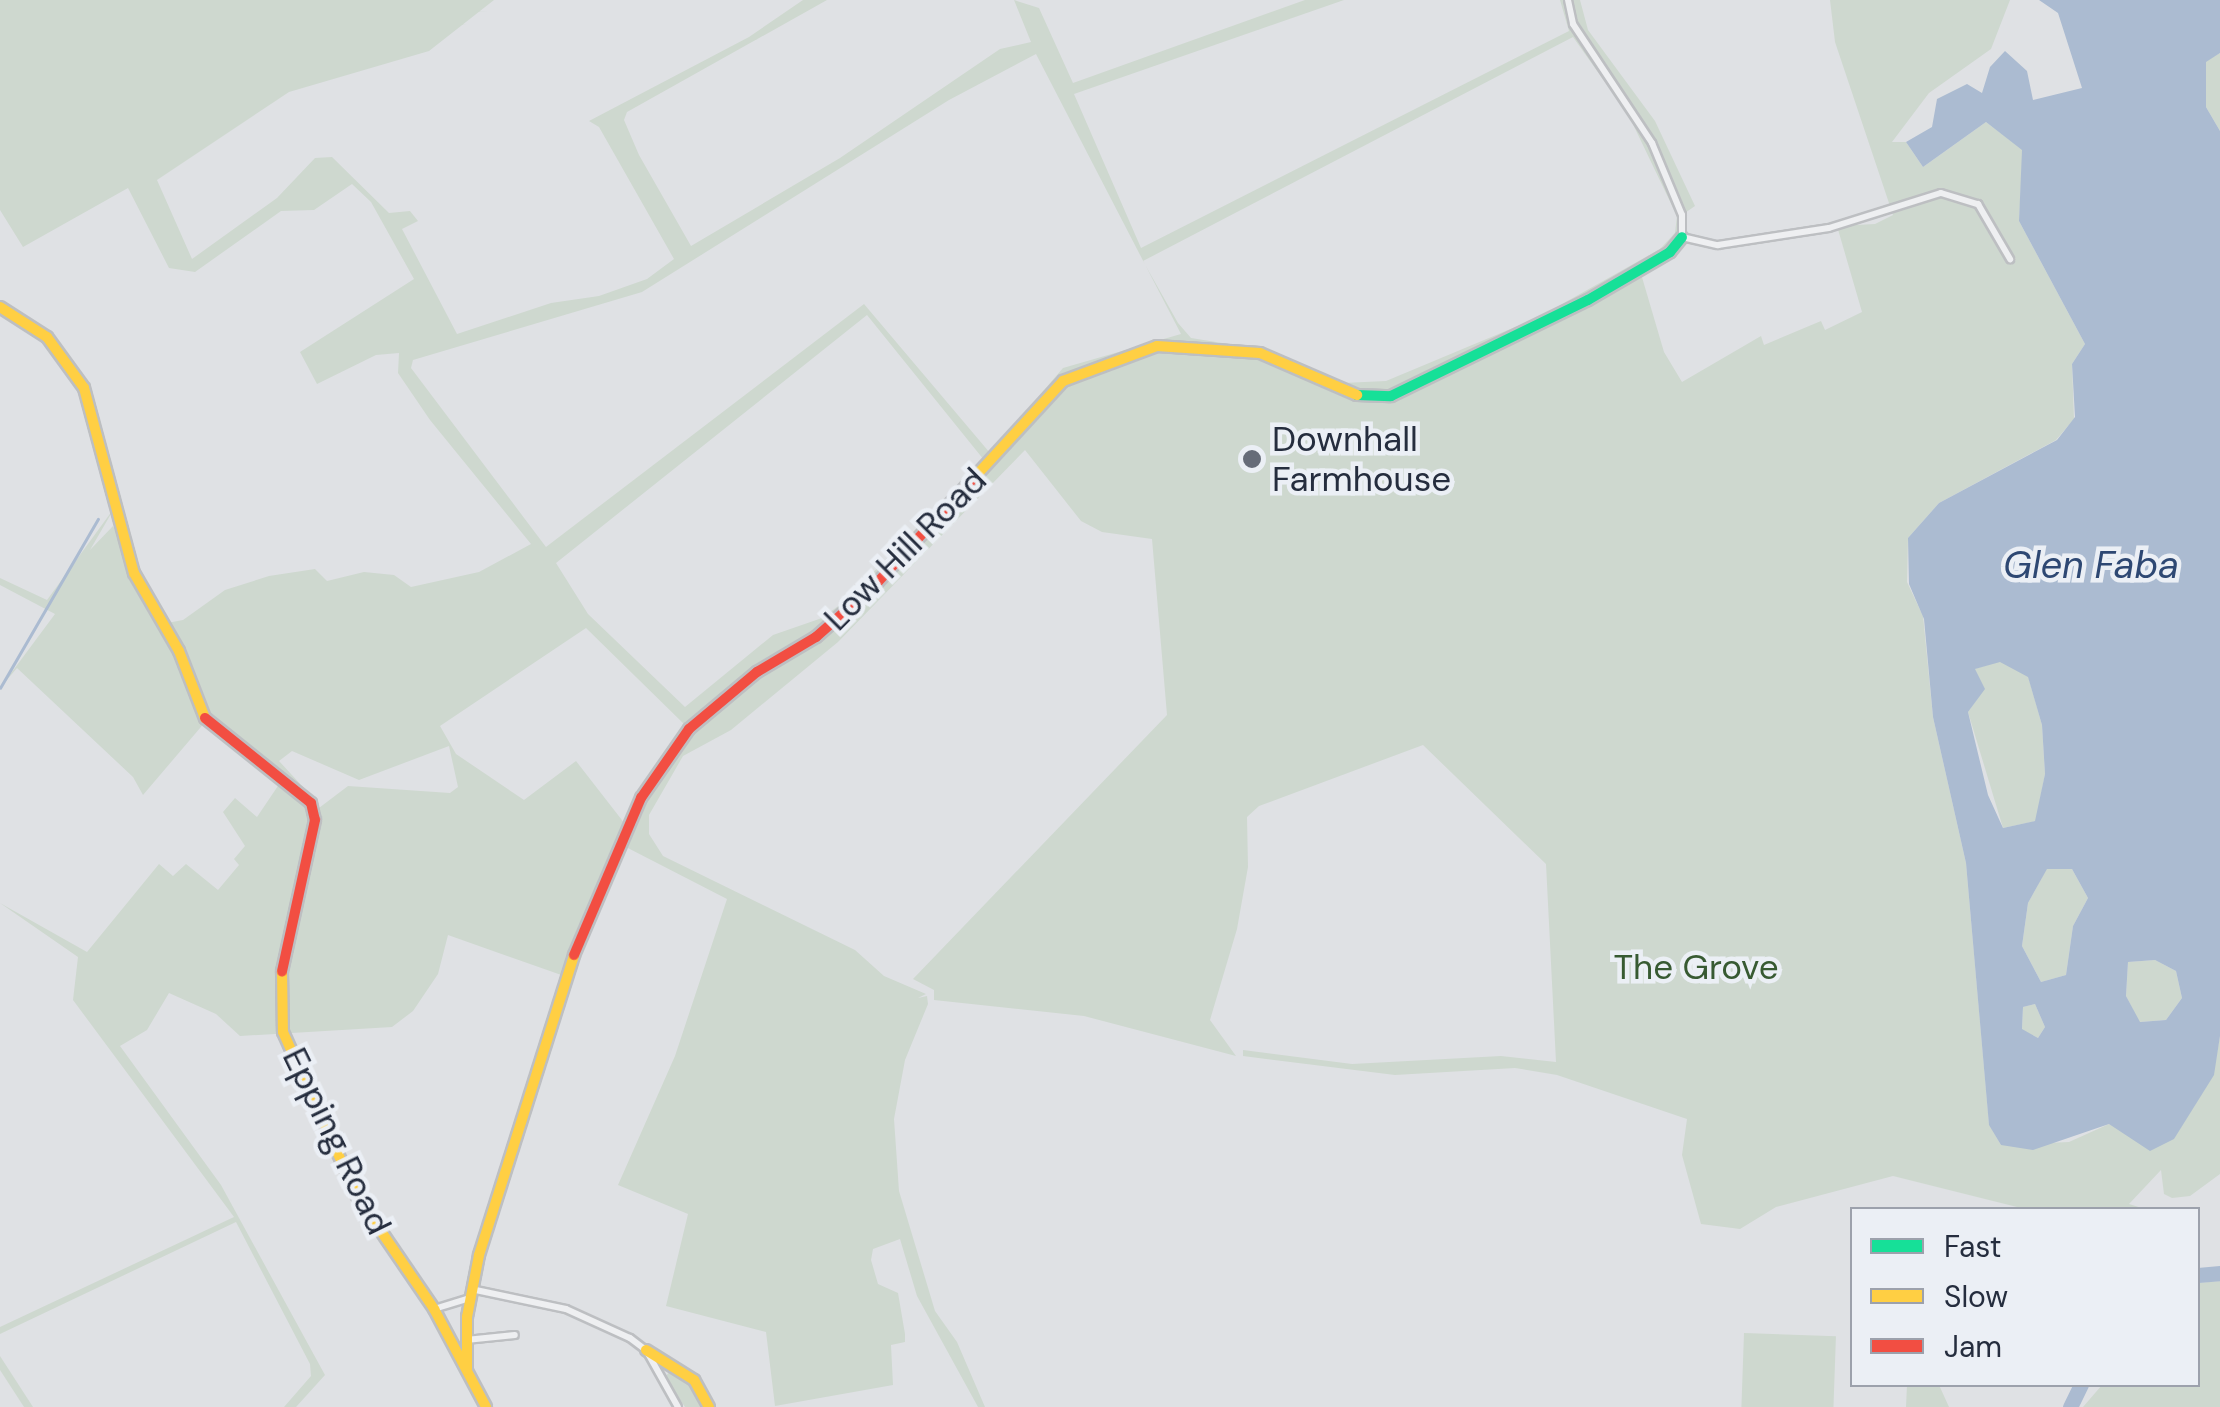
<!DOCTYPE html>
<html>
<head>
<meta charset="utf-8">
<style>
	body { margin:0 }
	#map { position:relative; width:2220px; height:1407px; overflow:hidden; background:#dfe1e4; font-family:"DM Sans",sans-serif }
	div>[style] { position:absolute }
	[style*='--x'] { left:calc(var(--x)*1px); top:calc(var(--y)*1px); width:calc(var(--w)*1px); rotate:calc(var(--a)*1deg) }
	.green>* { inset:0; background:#ced8cf; transform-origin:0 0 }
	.water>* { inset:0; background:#abbbd1 }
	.stream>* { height:2.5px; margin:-1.25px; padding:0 1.25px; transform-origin:1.25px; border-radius:1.25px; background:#abbbd1 }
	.river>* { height:15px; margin:-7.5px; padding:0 7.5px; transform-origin:7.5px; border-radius:7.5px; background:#abbbd1 }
	.roads { filter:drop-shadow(2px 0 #bdbfc2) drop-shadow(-2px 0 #bdbfc2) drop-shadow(0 2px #bdbfc2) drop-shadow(0 -2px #bdbfc2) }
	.street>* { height:6px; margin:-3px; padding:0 3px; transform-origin:3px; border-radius:3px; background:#eeeff1 }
	.fast>* { height:10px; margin:-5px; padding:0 5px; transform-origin:5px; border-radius:5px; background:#16e098 }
	.slow>* { height:10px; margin:-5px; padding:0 5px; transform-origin:5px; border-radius:5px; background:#ffcf43 }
	.jam>* { height:10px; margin:-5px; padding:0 5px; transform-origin:5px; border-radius:5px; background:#f24e42 }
	.dots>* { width:28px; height:28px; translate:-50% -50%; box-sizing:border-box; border:5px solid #ebeff5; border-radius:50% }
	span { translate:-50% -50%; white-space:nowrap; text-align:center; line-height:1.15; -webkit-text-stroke:9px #ebeff5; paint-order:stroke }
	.poi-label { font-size:35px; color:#252d3e }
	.left { translate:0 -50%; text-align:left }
	.street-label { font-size:35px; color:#252d3e }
	.park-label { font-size:35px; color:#375a32 }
	.water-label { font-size:38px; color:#2e4873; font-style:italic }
	.legend { position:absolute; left:1850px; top:1207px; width:350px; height:180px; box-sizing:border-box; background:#ebeff5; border:2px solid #9ca1ac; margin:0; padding:12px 18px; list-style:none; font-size:30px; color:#252d3e }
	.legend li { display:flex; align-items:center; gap:20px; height:50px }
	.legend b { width:50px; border:2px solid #9ca1ac }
</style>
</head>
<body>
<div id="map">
	<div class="green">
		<i style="clip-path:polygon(evenodd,0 0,494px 0,429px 51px,289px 92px,157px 180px,192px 259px,277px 198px,315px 158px,332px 157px,389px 213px,410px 211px,418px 221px,402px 229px,457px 334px,551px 303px,599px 296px,647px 279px,674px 259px,599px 127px,589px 121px,749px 37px,803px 0,827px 0,627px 112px,624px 120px,639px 155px,691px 246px,840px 158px,1000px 49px,1031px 42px,1014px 0,1039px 8px,1073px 83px,1305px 0,1344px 0,1074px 94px,1141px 248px,1569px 31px,1560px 0,1580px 0,1588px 30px,1655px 121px,1695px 206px,1682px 215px,1682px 237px,1670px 252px,1639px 267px,1664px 352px,1682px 382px,1761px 336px,1764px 345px,1821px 321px,1825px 330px,1862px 312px,1837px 226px,1875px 224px,1893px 215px,1835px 42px,1830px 0,2010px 0,1991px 49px,1929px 93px,1892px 142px,1906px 142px,1923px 167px,1986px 122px,2023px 150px,2019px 221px,2085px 344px,2072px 364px,2074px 419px,2056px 440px,1939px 503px,1908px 538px,1907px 582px,1923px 616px,1933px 717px,1966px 863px,1989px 1124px,2001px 1145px,2069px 1142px,2109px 1124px,2174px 1138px,2213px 1075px,2220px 1036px,2220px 1174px,2190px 1196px,2172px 1198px,2164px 1194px,2161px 1170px,2129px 1204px,2148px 1210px,2025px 1209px,1893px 1176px,1776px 1207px,1740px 1229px,1701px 1224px,1682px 1155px,1687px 1119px,1557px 1075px,1515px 1068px,1395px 1075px,1243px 1056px,1243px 1050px,1352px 1064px,1501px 1056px,1556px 1062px,1546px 864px,1423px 745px,1259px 806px,1247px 817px,1248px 867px,1237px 929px,1210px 1020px,1236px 1056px,1084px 1016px,934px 1000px,934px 990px,913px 979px,1167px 715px,1152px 539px,1102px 532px,1081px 521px,1025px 450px,838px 642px,731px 730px,683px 756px,649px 815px,649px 834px,663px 856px,855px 950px,884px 976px,926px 994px,918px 998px,927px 996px,928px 1004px,905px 1060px,894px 1119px,899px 1191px,935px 1311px,957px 1342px,985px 1407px,978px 1407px,917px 1296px,900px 1239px,873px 1249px,871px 1260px,878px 1284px,898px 1293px,905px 1334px,905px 1342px,891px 1345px,893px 1385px,775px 1406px,766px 1332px,666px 1306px,688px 1214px,618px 1185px,675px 1056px,727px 899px,622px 845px,686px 726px,586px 628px,440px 726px,456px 754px,524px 800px,576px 761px,625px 824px,567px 977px,448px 935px,438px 974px,413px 1011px,392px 1027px,240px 1036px,216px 1014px,169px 993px,147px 1030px,120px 1046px,221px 1185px,325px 1375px,296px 1407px,284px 1407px,311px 1376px,310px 1364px,236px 1222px,0 1334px,0 1327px,234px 1217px,73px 1000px,78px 957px,0 903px,87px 952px,159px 864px,173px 876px,186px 864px,218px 890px,239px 865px,234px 859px,245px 846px,223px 812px,235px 798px,257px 817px,284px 777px,206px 721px,143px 795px,133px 777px,17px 668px,0 688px,55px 614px,0 585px,0 578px,47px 600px,115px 507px,90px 550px,113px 526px,162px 624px,183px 620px,225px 590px,269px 576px,315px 569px,327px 581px,364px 572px,394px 575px,411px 587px,479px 572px,531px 544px,430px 420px,398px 373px,399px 353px,376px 355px,317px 384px,300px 352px,414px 279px,371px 202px,352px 184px,314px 210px,281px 211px,195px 272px,169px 268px,128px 188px,23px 247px,0 210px,0 0,1573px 37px,1629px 116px,1677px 216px,1675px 233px,1660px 249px,1539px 317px,1386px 381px,1343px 383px,1272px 351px,1191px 338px,1178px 323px,1143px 261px,1573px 37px,0 0,1036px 54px,1181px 334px,1063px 368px,990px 453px,864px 304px,546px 547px,411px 368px,413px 360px,642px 292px,949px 100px,1036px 54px,0 0,867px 315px,984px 460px,845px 601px,822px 618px,773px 635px,685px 707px,588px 614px,556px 563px,867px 315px,0 0,449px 746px,458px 787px,450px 793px,348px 786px,315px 811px,315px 800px,279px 761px,292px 751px,359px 780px,449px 746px)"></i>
		<i style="clip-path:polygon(2220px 53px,2220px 131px,2206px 107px,2206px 61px)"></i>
		<i style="clip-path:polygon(2000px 661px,2028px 676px,2042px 725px,2045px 774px,2036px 821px,2003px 828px,1968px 712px,1984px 689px,1974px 669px)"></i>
		<i style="clip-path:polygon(2047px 868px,2072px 869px,2088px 898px,2073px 926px,2066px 975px,2041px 982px,2022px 946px,2028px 903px)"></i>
		<i style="clip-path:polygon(2155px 960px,2176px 971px,2182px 998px,2166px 1020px,2139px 1022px,2126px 996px,2128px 962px)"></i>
		<i style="clip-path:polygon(2035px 1004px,2045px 1027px,2038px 1038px,2022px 1030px,2023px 1007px)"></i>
		<i style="clip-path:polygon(2220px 1281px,2220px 1407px,2083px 1407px,2102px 1385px,2198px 1384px,2198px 1283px)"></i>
		<i style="left:1744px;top:1333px;width:92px;height:74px;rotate:2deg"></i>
		<i style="clip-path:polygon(0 1356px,33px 1407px,24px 1407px,0 1370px)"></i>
		<i style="clip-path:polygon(672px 1369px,684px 1372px,709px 1407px,685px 1407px,665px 1377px)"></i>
		<i style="clip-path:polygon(1907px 1385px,1939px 1385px,1949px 1407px,1906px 1407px)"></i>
	</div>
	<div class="water">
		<i style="clip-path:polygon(evenodd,2039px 0,2220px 0,2220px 53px,2206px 62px,2206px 107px,2220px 131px,2220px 1036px,2214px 1075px,2174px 1139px,2150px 1151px,2109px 1124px,2033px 1150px,2001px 1145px,1989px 1125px,1966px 863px,1933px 717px,1924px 619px,1909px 584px,1908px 538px,1939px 503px,2057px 440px,2075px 417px,2072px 364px,2085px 344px,2019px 221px,2022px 150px,1986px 122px,1923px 167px,1906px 142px,1932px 127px,1937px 99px,1967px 84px,1982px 93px,1990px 67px,2005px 51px,2027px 71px,2033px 100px,2082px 88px,2058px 13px,2039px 0,2000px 662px,2028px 677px,2042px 725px,2045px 774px,2035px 821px,2003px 828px,1988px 795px,1968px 712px,1985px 689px,1975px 669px,2000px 662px,2039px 0,2047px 869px,2072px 869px,2088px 898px,2073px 926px,2066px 975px,2041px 982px,2022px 946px,2028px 903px,2047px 869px,2039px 0,2155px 960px,2176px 971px,2182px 998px,2166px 1020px,2140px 1022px,2126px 996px,2128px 962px,2155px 960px,2039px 0,2035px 1004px,2045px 1027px,2038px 1038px,2022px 1029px,2023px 1007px,2035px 1004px)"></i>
	</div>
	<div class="stream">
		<i style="--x:0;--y:688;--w:195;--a:-59.9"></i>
	</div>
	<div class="river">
		<i style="--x:2198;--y:1275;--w:22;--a:-5"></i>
		<i style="--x:2070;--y:1407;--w:25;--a:-64"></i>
	</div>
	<div class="roads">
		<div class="street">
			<i style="--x:1568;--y:0;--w:25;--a:78"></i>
			<i style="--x:1573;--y:24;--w:143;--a:56.4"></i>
			<i style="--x:1652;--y:143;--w:78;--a:67.4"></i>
			<i style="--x:1682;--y:215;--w:22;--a:90"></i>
			<i style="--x:1682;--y:237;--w:37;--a:13"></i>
			<i style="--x:1718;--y:245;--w:112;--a:-8.7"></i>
			<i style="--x:1829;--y:228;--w:117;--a:-17.4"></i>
			<i style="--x:1941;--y:193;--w:39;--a:17"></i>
			<i style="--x:1978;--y:204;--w:64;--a:59.8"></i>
			<i style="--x:471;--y:1289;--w:97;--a:11.9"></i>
			<i style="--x:566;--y:1309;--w:70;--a:24.4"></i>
			<i style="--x:630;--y:1338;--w:20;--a:37"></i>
			<i style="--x:646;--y:1350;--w:65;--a:60.7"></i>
			<i style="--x:434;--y:1309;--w:38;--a:-17"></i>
			<i style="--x:466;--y:1340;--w:49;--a:-5.8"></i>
		</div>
		<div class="fast">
			<i style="--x:1357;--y:395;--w:34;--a:2"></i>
			<i style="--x:1391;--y:396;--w:219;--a:-26"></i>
			<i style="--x:1588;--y:300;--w:95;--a:-30.3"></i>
			<i style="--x:1670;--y:252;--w:19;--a:-51"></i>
		</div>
		<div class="slow">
			<i style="--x:0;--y:307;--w:56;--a:32.6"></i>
			<i style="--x:47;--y:337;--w:63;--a:54"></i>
			<i style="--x:84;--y:388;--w:192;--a:74.9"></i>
			<i style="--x:134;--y:573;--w:90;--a:60"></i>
			<i style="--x:179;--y:651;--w:72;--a:68.8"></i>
			<i style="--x:973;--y:479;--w:133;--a:-47.4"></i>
			<i style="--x:1063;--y:381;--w:100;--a:-20.4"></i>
			<i style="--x:1157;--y:346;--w:103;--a:3.9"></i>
			<i style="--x:1260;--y:353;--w:106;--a:23.4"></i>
			<i style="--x:282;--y:971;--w:61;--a:89.1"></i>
			<i style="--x:283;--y:1032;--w:180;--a:65.7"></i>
			<i style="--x:357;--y:1196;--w:137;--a:55.7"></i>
			<i style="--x:434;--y:1309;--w:111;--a:62"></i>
			<i style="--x:646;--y:1350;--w:57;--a:32"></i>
			<i style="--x:694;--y:1380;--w:31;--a:61"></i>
			<i style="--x:467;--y:1370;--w:53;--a:-90"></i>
			<i style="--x:467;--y:1317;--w:63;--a:-79"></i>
			<i style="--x:479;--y:1255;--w:315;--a:-72.4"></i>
		</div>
		<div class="jam">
			<i style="--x:205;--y:718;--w:136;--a:38.7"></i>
			<i style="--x:311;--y:803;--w:17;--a:77"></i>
			<i style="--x:315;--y:820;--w:155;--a:102.3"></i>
			<i style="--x:574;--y:955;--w:171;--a:-66.9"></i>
			<i style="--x:641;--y:798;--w:84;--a:-55.2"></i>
			<i style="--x:689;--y:729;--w:89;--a:-40"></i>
			<i style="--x:757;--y:672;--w:69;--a:-30.7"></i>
			<i style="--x:816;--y:637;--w:80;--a:-41.5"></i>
			<i style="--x:876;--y:584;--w:143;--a:-47.3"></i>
		</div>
	</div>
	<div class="dots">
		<i style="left:1252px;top:459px;background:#666c78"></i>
	</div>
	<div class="poi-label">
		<span class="left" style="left:1272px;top:459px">Downhall<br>Farmhouse</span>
	</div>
	<div class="street-label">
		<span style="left:905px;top:549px;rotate:-45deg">Low Hill Road</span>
		<span style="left:337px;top:1141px;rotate:64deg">Epping Road</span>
	</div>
	<div class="park-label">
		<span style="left:1696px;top:967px">The Grove</span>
	</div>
	<div class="water-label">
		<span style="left:2091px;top:566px">Glen Faba</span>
	</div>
	<ul class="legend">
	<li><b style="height:12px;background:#16e098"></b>Fast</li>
	<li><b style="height:12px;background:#ffcf43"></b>Slow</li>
	<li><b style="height:12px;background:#f24e42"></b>Jam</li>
	</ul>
</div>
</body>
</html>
